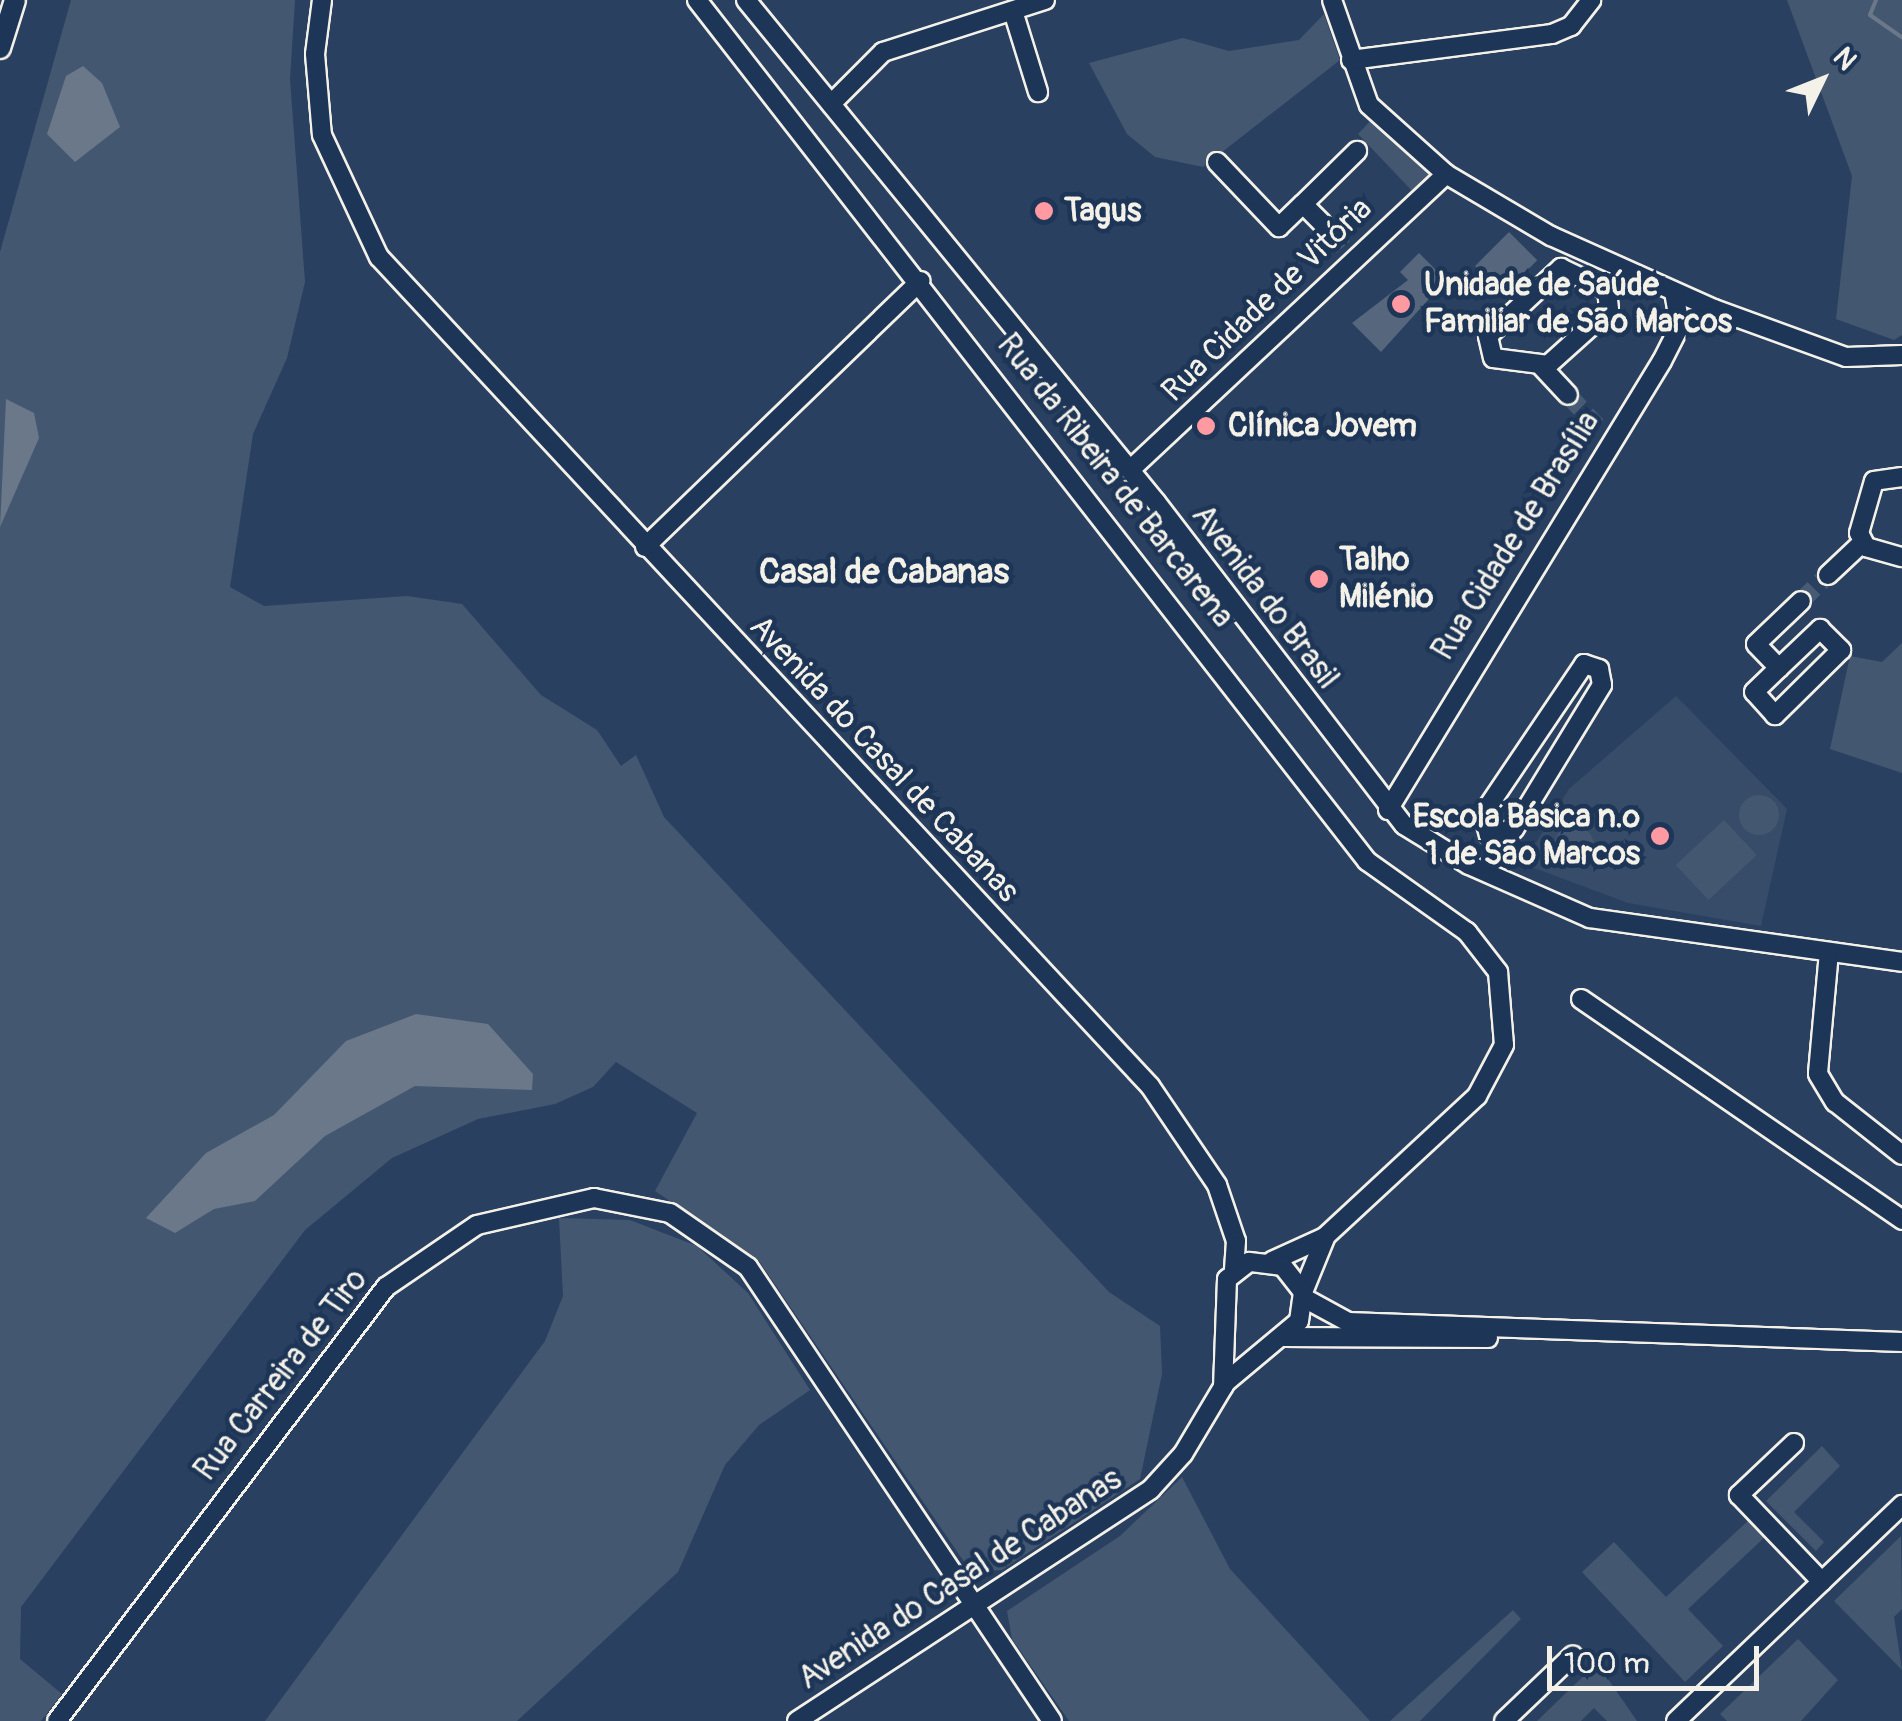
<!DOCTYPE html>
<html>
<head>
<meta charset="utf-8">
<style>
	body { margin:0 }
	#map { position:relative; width:1902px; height:1721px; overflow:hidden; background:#2a4060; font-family:Pangolin,sans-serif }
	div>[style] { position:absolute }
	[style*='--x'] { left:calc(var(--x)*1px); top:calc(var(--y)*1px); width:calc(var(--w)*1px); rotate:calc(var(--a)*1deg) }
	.built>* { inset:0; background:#374c69 }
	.green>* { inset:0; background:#445771; transform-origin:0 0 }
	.round { border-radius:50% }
	.water>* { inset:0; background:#6a788a }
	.stream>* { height:4px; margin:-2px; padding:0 2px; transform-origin:2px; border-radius:2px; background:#6a788a }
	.building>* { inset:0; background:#56677d; transform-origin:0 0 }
	.minor-tunnel>* { height:18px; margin-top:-9px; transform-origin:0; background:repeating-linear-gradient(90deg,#485b74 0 18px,transparent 0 27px) }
	.roads { filter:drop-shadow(2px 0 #f4f1e8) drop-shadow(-2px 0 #f4f1e8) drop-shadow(0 2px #f4f1e8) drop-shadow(0 -2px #f4f1e8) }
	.minor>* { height:18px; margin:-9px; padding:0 9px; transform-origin:9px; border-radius:9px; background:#1d3557 }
	.major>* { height:20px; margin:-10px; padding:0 10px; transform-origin:10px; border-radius:10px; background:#1d3557 }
	.dots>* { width:28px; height:28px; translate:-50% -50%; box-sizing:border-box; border:5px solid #1d3557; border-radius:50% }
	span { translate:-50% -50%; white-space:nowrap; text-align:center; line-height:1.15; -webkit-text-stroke:9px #1d3557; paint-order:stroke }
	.poi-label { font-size:32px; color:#f4f1e8; font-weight:700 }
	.left { translate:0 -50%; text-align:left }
	.right { translate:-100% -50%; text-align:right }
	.street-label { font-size:32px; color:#f4f1e8 }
	.neighbourhood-label { font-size:35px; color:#f4f1e8; font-weight:700 }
	.north { position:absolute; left:1772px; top:30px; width:100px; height:100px; -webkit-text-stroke:8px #1d3557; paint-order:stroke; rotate:47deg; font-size:28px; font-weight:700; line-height:40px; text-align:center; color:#f4f1e8 }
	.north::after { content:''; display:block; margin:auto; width:35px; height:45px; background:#f4f1e8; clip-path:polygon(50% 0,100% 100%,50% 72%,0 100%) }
	.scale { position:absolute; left:1547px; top:1646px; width:212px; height:45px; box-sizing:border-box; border:5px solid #f4f1e8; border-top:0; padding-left:12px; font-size:30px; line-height:35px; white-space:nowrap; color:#f4f1e8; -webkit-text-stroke:8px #1d3557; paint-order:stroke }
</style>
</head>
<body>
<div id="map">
	<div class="built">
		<i style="clip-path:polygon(1676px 696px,1787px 809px,1761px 926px,1628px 903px,1523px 864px,1569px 789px)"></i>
	</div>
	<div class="green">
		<i style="clip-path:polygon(71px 0,295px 0,290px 79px,305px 282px,287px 358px,253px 434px,230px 587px,264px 606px,407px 596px,462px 604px,541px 695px,597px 730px,621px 766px,636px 755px,664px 817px,1109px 1292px,1160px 1326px,1162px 1374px,1140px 1479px,1002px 1570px,971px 1572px,759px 1261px,655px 1191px,697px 1113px,616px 1062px,593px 1087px,555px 1104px,478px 1119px,392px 1158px,305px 1230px,21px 1607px,20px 1659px,62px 1694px,41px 1721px,0 1721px,0 252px)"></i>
		<i style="clip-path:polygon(1787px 0,1902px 0,1902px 335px,1894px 340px,1836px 319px,1852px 176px)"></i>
		<i style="clip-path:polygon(1324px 14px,1340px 60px,1203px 167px,1155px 157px,1127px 134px,1089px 63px,1183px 38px,1229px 51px,1299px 40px)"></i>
		<i style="clip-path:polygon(1373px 118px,1441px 171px,1415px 194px,1358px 134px)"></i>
		<i style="clip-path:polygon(1902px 643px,1902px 773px,1830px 749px,1850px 656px,1882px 662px)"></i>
		<i class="round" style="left:1739px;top:795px;width:40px;height:40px"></i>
		<i style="left:1724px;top:820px;width:48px;height:66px;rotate:47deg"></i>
		<i class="round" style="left:1554px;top:826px;width:40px;height:40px"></i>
		<i style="clip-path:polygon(559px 1218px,630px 1220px,697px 1246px,748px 1293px,810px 1390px,759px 1425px,725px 1465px,678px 1572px,517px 1721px,265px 1721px,545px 1341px,563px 1296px)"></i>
		<i style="clip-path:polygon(1822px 1446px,1840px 1466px,1794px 1512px,1824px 1542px,1816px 1551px,1766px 1501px)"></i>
		<i style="clip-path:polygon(1182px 1477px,1230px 1569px,1370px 1721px,1069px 1721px,1012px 1639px,1007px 1611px,1120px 1536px)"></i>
		<i style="clip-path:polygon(1750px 1519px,1766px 1536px,1688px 1609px,1723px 1646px,1685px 1682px,1582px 1572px,1614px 1542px,1666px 1597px)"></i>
		<i style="clip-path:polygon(1901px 1536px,1902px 1609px,1894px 1617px,1902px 1670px,1834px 1601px)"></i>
		<i style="clip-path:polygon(1513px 1610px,1521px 1619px,1420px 1721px,1390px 1721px)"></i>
		<i style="clip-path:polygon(1798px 1639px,1838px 1680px,1801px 1721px,1727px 1721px,1720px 1714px)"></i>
		<i style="clip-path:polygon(1597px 1663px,1637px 1721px,1607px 1721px,1594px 1708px,1581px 1721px,1537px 1721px)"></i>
	</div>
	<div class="water">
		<i style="clip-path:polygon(83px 66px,102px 83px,120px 127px,75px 162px,47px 134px,66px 76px)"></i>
		<i style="clip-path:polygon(6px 399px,34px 413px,39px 438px,0 527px)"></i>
		<i style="clip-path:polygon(416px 1014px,488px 1024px,533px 1074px,532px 1090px,415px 1086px,325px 1136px,255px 1201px,214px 1209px,175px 1233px,146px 1218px,206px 1153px,274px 1115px,346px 1041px)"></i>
	</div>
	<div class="stream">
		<i style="--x:1876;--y:0;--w:16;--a:112"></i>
		<i style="--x:1870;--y:15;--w:39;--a:35"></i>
	</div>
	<div class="building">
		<i style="left:1509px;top:232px;width:40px;height:48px;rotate:45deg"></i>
		<i style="clip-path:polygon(1419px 253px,1446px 280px,1381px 352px,1352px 323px,1408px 280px,1400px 272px)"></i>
	</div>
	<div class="minor-tunnel">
		<i style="--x:1322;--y:223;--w:32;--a:49"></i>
		<i style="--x:1568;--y:395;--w:42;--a:46.9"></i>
		<i style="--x:1801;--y:601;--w:37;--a:-44"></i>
	</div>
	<div class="roads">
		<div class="minor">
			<i style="--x:322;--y:0;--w:54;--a:97.4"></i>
			<i style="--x:315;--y:54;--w:81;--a:85.1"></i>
			<i style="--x:322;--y:135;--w:135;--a:65"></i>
			<i style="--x:379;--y:257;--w:1132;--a:47.08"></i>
			<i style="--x:1150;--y:1086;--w:120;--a:55.9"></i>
			<i style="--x:1217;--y:1185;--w:59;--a:71.3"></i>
			<i style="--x:1236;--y:1241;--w:31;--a:94"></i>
			<i style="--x:697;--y:0;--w:1091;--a:52.11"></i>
			<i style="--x:1367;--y:861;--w:123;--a:35.4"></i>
			<i style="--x:1467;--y:932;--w:51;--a:52.2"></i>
			<i style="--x:1498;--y:972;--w:73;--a:85.3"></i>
			<i style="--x:1504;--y:1045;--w:58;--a:117.9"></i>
			<i style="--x:1477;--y:1096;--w:207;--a:137.2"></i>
			<i style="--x:1325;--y:1237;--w:58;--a:155.6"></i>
			<i style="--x:746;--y:0;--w:648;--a:50.76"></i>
			<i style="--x:1156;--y:502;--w:407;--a:52.5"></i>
			<i style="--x:1404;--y:825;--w:76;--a:31.6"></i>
			<i style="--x:1469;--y:865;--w:132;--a:23.7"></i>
			<i style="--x:1590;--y:918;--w:315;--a:8"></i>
			<i style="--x:1332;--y:0;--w:111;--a:70.6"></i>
			<i style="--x:1369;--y:105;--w:103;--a:41.9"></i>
			<i style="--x:1446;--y:174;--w:122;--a:30.6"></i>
			<i style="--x:1551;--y:236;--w:179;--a:24.1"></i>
			<i style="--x:1714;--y:309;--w:140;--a:20"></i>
			<i style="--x:1846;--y:357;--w:56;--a:-2"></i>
			<i style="--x:1013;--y:11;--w:85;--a:72.8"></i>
			<i style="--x:1351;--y:60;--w:203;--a:-7.4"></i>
			<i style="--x:1552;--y:34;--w:21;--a:-23"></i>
			<i style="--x:1571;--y:26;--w:33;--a:-52"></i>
			<i style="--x:831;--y:104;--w:74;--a:-45"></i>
			<i style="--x:883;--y:52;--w:170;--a:-17.8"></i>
			<i style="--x:1217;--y:162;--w:90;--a:46.4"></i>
			<i style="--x:1279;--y:227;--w:33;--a:-44"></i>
			<i style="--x:1303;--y:204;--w:27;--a:45"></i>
			<i style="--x:1303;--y:204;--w:76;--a:-44.5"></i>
			<i style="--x:1561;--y:268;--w:51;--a:25.6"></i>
			<i style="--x:1607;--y:290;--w:20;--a:84"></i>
			<i style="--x:1609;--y:310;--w:82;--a:138"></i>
			<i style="--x:1548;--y:365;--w:55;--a:-172.7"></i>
			<i style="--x:1493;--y:358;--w:23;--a:-103"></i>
			<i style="--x:1488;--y:336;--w:100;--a:-43"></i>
			<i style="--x:1542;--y:367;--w:38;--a:47"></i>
			<i style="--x:1130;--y:470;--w:433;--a:-43.1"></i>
			<i style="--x:1902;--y:477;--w:28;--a:172"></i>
			<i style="--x:1874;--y:481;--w:54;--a:106.1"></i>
			<i style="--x:1859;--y:533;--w:16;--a:63"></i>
			<i style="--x:1866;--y:547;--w:37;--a:16"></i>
			<i style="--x:645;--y:547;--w:383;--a:-44"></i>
			<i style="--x:1828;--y:575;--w:48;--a:-43.3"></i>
			<i style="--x:1584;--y:664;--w:16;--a:18"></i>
			<i style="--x:1599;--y:669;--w:16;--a:79"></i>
			<i style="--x:1602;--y:685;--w:169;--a:121.4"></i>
			<i style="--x:1514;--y:829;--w:26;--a:167"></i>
			<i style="--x:1489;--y:835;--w:22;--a:-106"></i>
			<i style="--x:1483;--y:814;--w:181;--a:-56"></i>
			<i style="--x:1779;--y:668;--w:57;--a:-43.6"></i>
			<i style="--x:1820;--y:629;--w:30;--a:45"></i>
			<i style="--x:1841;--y:650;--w:93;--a:135.4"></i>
			<i style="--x:1775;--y:715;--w:31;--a:-132"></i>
			<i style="--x:1754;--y:692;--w:35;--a:-44"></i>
			<i style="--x:1779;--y:668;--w:33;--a:-134"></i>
			<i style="--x:1756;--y:644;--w:62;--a:-43.7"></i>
			<i style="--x:1388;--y:810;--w:526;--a:-58.61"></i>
			<i style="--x:1662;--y:361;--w:39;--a:-63"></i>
			<i style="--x:1680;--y:326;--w:35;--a:-100"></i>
			<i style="--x:1829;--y:952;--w:122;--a:95.2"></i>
			<i style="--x:1818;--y:1074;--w:33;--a:59"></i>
			<i style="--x:1835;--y:1102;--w:85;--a:38.3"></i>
			<i style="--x:1581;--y:999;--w:390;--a:34.5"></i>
			<i style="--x:1303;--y:1292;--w:58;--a:-67.8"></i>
			<i style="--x:1304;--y:1298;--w:50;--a:28.6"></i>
			<i style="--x:1348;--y:1322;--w:554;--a:2.07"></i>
			<i style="--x:1284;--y:1337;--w:204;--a:0.3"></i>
			<i style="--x:1794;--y:1443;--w:76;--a:136.6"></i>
			<i style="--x:1739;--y:1495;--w:120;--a:46.3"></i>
			<i style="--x:57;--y:1721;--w:545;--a:-52.84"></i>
			<i style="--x:386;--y:1287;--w:110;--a:-34.3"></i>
			<i style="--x:477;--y:1225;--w:120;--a:-13"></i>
			<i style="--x:594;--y:1198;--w:77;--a:11.2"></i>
			<i style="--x:670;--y:1213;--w:95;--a:34.7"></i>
			<i style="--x:748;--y:1267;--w:546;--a:56.19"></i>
			<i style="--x:797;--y:1721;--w:423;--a:-33.2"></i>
			<i style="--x:1151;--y:1489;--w:47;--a:-47.6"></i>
			<i style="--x:1183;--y:1454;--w:84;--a:-59.2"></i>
			<i style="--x:1226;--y:1382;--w:95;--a:-39.9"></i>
			<i style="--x:1299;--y:1321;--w:29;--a:-82"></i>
			<i style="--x:1303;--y:1292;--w:33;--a:-128"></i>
			<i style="--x:1283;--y:1266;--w:34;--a:-173"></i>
			<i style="--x:1249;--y:1262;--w:28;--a:142"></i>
			<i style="--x:1227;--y:1279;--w:108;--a:92.1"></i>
			<i style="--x:1504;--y:1721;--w:95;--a:-43.7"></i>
			<i style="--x:1676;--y:1721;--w:313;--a:-43.7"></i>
		</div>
		<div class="major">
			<i style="--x:0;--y:48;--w:50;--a:-72.6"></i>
		</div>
	</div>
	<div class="dots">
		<i style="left:1044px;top:211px;background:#ff9aa2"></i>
		<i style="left:1401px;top:304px;background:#ff9aa2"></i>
		<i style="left:1206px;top:426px;background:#ff9aa2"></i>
		<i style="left:1319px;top:579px;background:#ff9aa2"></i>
		<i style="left:1660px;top:836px;background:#ff9aa2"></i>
	</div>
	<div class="poi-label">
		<span class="left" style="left:1064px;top:211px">Tagus</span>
		<span class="left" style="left:1424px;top:304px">Unidade de Saúde<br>Familiar de São Marcos</span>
		<span class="left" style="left:1228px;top:426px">Clínica Jovem</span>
		<span class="left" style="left:1339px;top:579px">Talho<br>Milénio</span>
		<span class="right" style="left:1640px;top:836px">Escola Básica n.º<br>1 de São Marcos</span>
	</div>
	<div class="street-label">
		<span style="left:1267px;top:300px;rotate:-44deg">Rua Cidade de Vitória</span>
		<span style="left:1115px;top:481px;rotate:52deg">Rua da Ribeira de Barcarena</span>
		<span style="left:1516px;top:536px;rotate:-58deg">Rua Cidade de Brasília</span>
		<span style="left:1265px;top:597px;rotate:53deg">Avenida do Brasil</span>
		<span style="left:884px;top:759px;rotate:47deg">Avenida do Casal de Cabanas</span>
		<span style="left:281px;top:1375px;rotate:-52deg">Rua Carreira de Tiro</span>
		<span style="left:960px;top:1579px;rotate:-33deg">Avenida do Casal de Cabanas</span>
	</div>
	<div class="neighbourhood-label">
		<span style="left:884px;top:572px">Casal de Cabanas</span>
	</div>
	<div class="north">N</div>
	<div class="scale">100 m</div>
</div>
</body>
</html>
